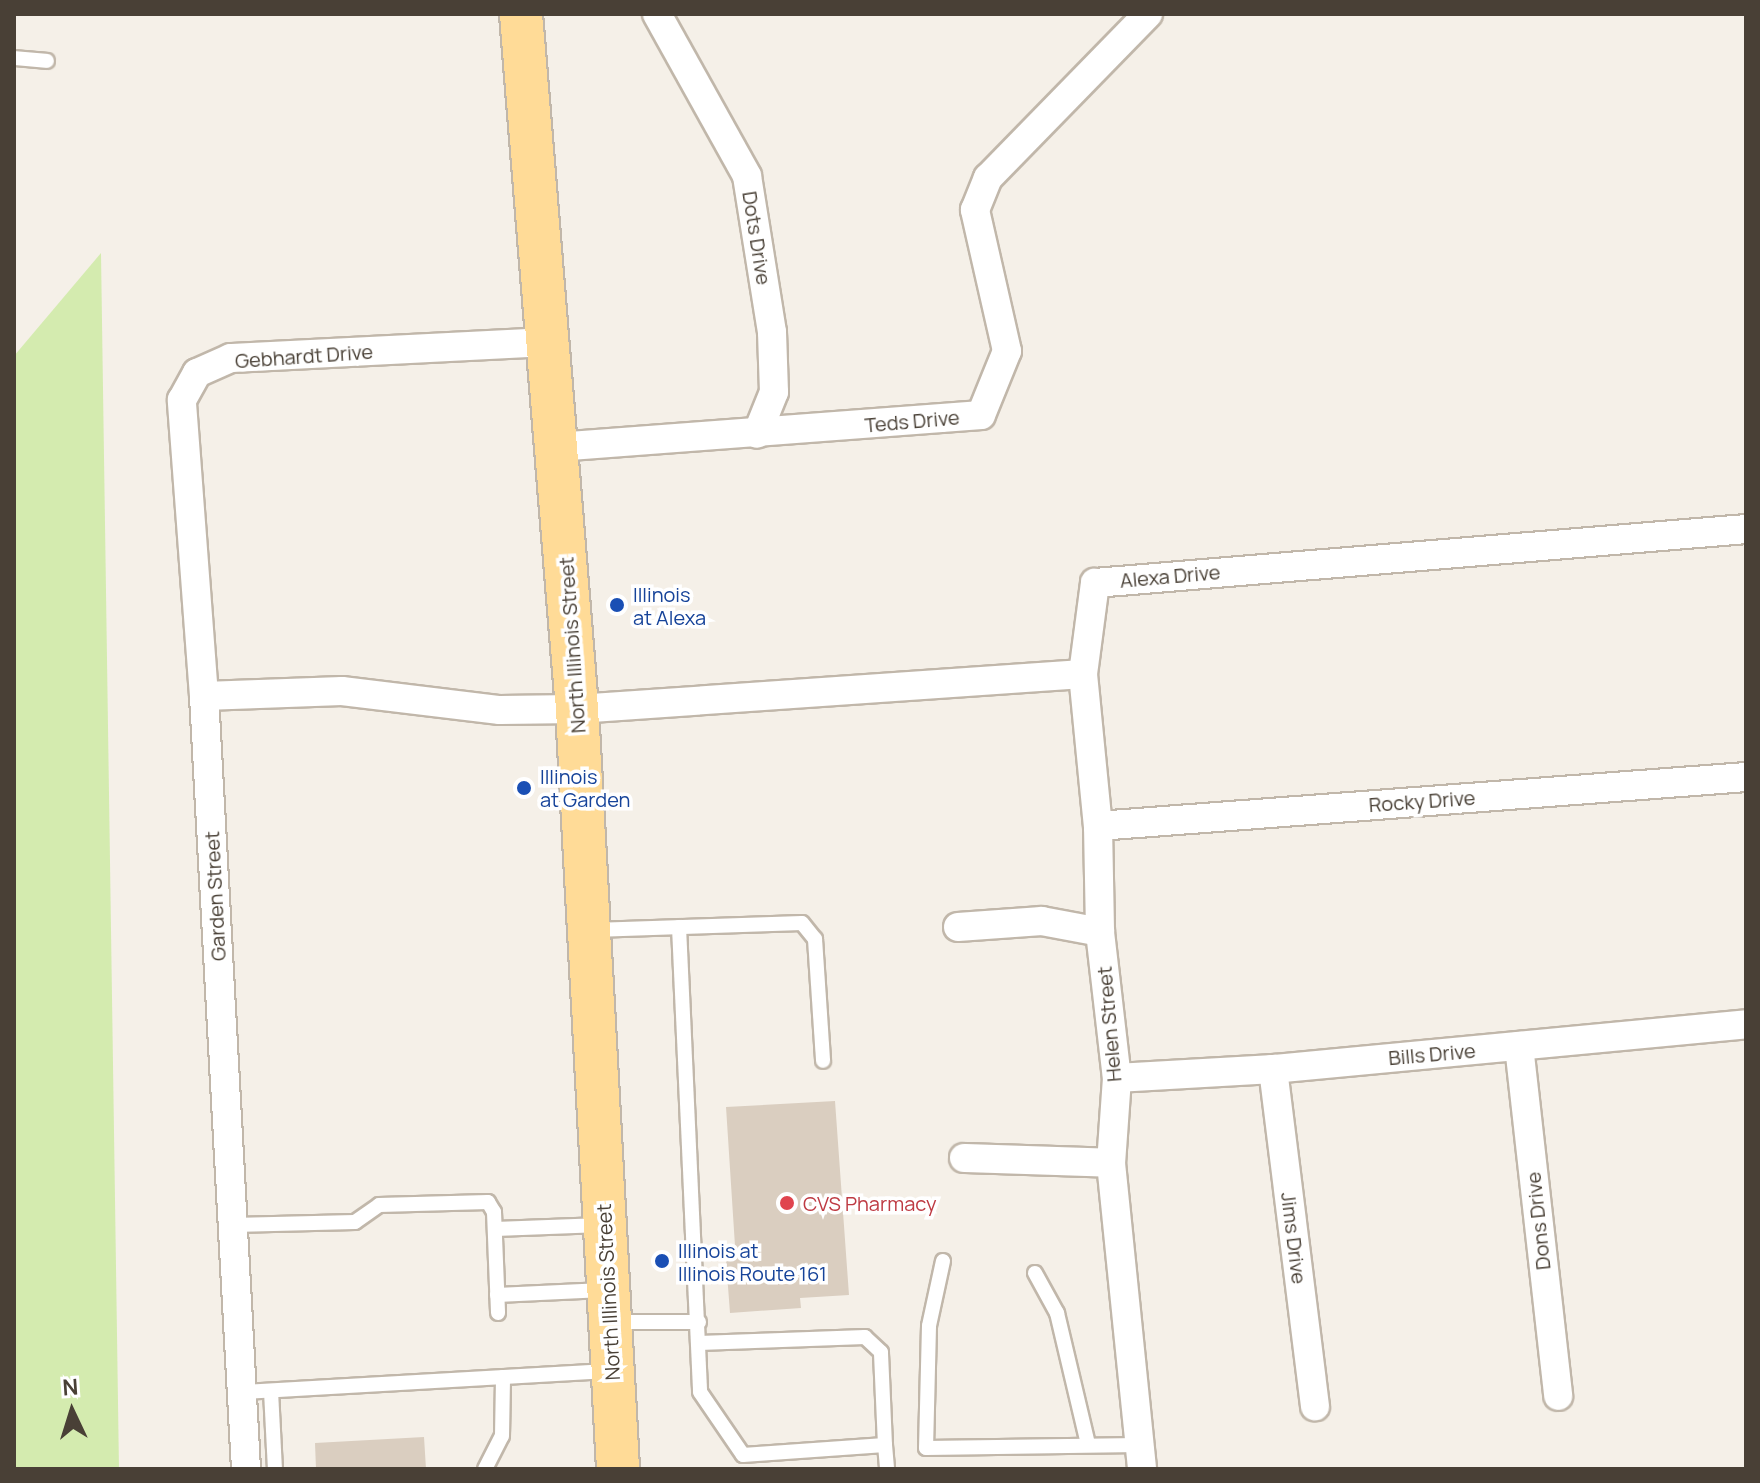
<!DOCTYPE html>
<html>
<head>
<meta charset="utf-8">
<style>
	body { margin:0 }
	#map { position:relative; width:1760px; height:1483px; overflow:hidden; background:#f5f0e8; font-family:Manrope,sans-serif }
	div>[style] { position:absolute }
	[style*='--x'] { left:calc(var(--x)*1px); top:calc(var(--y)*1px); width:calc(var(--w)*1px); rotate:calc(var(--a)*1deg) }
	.green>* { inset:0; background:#d4ebaf }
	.building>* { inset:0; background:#dacec0 }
	.roads { filter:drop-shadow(2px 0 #c1b7aa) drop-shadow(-2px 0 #c1b7aa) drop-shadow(0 2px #c1b7aa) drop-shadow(0 -2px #c1b7aa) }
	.lane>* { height:14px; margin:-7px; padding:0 7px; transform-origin:7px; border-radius:7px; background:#fff }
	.street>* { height:28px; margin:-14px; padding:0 14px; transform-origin:14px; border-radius:14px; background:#fff }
	.primary>* { height:42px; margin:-21px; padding:0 21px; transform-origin:21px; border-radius:21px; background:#ffdb97 }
	.dots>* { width:22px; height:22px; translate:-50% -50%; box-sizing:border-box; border:4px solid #fff; border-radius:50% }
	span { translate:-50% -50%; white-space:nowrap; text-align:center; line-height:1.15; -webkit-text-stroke:7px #fff; paint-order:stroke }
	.street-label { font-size:20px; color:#494036 }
	.transit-label { font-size:20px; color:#164399 }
	.left { translate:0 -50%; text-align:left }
	.health-label { font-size:20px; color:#be3a42 }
	.frame { position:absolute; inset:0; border:16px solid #494036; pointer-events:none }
	.north { position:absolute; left:32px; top:1371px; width:80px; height:80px; -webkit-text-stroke:6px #fff; paint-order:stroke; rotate:356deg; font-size:22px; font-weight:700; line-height:32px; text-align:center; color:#494036 }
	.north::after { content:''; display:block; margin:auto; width:28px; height:36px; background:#494036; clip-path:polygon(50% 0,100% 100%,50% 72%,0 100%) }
</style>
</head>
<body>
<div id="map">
	<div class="green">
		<i style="clip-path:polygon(101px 253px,119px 1469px,14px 1469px,14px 356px)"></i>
	</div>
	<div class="building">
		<i style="clip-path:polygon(835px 1101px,849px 1295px,800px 1298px,801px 1308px,730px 1313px,725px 1247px,735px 1246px,726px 1107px)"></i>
		<i style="clip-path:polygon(424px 1437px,426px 1469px,316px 1469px,315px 1443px)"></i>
	</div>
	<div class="roads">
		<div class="lane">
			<i style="--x:14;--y:58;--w:33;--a:5"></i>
			<i style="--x:679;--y:927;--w:465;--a:87.4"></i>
			<i style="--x:700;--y:1392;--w:76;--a:55.7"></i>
			<i style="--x:743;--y:1455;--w:142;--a:-4"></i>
			<i style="--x:885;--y:1445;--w:93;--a:-92.5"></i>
			<i style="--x:881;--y:1352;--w:22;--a:-137"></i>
			<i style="--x:865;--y:1337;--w:166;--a:177.9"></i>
			<i style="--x:593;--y:930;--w:209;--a:-1.9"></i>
			<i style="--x:802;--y:923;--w:21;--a:51"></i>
			<i style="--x:815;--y:939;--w:122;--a:86.2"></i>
			<i style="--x:233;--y:1225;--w:122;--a:-1.4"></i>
			<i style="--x:355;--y:1222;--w:29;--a:-35"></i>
			<i style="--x:379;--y:1205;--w:109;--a:-1.6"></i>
			<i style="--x:488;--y:1202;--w:12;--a:59"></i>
			<i style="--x:494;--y:1212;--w:101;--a:87.7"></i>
			<i style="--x:495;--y:1229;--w:107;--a:-2.1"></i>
			<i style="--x:943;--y:1261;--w:66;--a:102.2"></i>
			<i style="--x:929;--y:1326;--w:122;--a:91.4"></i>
			<i style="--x:926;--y:1448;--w:213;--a:-0.8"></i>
			<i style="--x:1035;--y:1273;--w:46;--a:61.2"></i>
			<i style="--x:1057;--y:1313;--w:135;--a:76.7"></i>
			<i style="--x:497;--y:1295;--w:107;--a:-2.7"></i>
			<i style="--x:615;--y:1322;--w:84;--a:0"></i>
			<i style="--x:271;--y:1391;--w:78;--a:87.1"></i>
			<i style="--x:242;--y:1392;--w:368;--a:-3.3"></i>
			<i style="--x:885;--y:1445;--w:24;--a:85"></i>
			<i style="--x:485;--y:1469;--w:37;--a:-63"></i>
			<i style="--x:502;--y:1436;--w:59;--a:-89"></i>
		</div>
		<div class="street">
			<i style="--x:657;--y:14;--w:185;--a:60.9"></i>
			<i style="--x:747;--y:176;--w:158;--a:80.9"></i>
			<i style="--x:772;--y:332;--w:60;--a:88.1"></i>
			<i style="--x:774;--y:392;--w:45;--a:112"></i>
			<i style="--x:557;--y:447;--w:425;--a:-4.3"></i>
			<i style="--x:981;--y:415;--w:69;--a:-67.9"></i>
			<i style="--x:1007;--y:351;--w:145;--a:-102.8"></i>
			<i style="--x:975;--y:210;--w:35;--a:-68"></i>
			<i style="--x:988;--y:178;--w:229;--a:-45.7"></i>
			<i style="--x:1083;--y:674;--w:153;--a:84.4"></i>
			<i style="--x:1098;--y:826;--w:106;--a:88.9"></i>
			<i style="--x:1100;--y:932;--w:147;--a:83.4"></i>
			<i style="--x:1117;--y:1078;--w:85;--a:94"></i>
			<i style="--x:1111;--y:1163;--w:308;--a:84.2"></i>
			<i style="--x:204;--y:696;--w:138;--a:-2.1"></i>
			<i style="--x:342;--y:691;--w:159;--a:6.9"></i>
			<i style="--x:500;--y:710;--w:77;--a:-0.7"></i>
			<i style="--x:577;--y:709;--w:507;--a:-3.96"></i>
			<i style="--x:1083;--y:674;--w:92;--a:-82.5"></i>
			<i style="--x:1095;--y:583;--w:653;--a:-4.74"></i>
			<i style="--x:1098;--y:826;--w:650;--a:-4.32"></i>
			<i style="--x:958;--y:927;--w:84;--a:-4.1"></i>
			<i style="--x:1042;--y:921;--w:59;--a:10.7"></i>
			<i style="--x:1519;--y:1046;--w:352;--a:83.6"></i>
			<i style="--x:1273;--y:1069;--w:340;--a:82.9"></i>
			<i style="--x:1117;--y:1078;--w:156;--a:-3.3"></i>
			<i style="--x:1273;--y:1069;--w:475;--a:-5.4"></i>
			<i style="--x:964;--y:1158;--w:147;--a:1.9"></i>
			<i style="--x:246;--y:1469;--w:774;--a:-93.11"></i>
			<i style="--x:204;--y:696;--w:297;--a:-94.3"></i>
			<i style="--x:182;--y:400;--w:31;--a:-61"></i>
			<i style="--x:197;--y:373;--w:37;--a:-24"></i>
			<i style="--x:231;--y:358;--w:318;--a:-2.9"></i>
		</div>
		<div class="primary">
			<i style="--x:521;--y:14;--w:697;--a:85.39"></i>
			<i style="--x:577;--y:709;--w:761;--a:86.91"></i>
		</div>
	</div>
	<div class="dots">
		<i style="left:617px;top:605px;background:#1a4fb4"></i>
		<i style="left:524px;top:788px;background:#1a4fb4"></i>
		<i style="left:787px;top:1203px;background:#e0444e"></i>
		<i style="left:662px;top:1261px;background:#1a4fb4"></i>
	</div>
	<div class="street-label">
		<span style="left:757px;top:238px;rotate:81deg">Dots Drive</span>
		<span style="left:304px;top:356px;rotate:-4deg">Gebhardt Drive</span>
		<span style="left:912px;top:421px;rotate:-5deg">Teds Drive</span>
		<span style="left:1170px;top:576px;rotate:-5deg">Alexa Drive</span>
		<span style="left:572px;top:645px;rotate:-94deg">North Illinois Street</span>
		<span style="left:1422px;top:801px;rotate:-4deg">Rocky Drive</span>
		<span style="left:215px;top:896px;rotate:-93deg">Garden Street</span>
		<span style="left:1109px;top:1024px;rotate:-95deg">Helen Street</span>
		<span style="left:1432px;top:1054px;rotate:-5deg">Bills Drive</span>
		<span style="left:1538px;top:1221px;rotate:-96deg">Dons Drive</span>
		<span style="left:1294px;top:1238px;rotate:83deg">Jims Drive</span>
		<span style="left:608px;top:1292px;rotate:-93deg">North Illinois Street</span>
	</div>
	<div class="transit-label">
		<span class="left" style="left:633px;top:606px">Illinois<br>at Alexa</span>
		<span class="left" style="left:540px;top:788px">Illinois<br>at Garden</span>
		<span class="left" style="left:678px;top:1262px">Illinois at<br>Illinois Route 161</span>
	</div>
	<div class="health-label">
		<span class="left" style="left:803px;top:1203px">CVS Pharmacy</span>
	</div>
	<div class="frame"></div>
	<div class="north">N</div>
</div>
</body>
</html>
